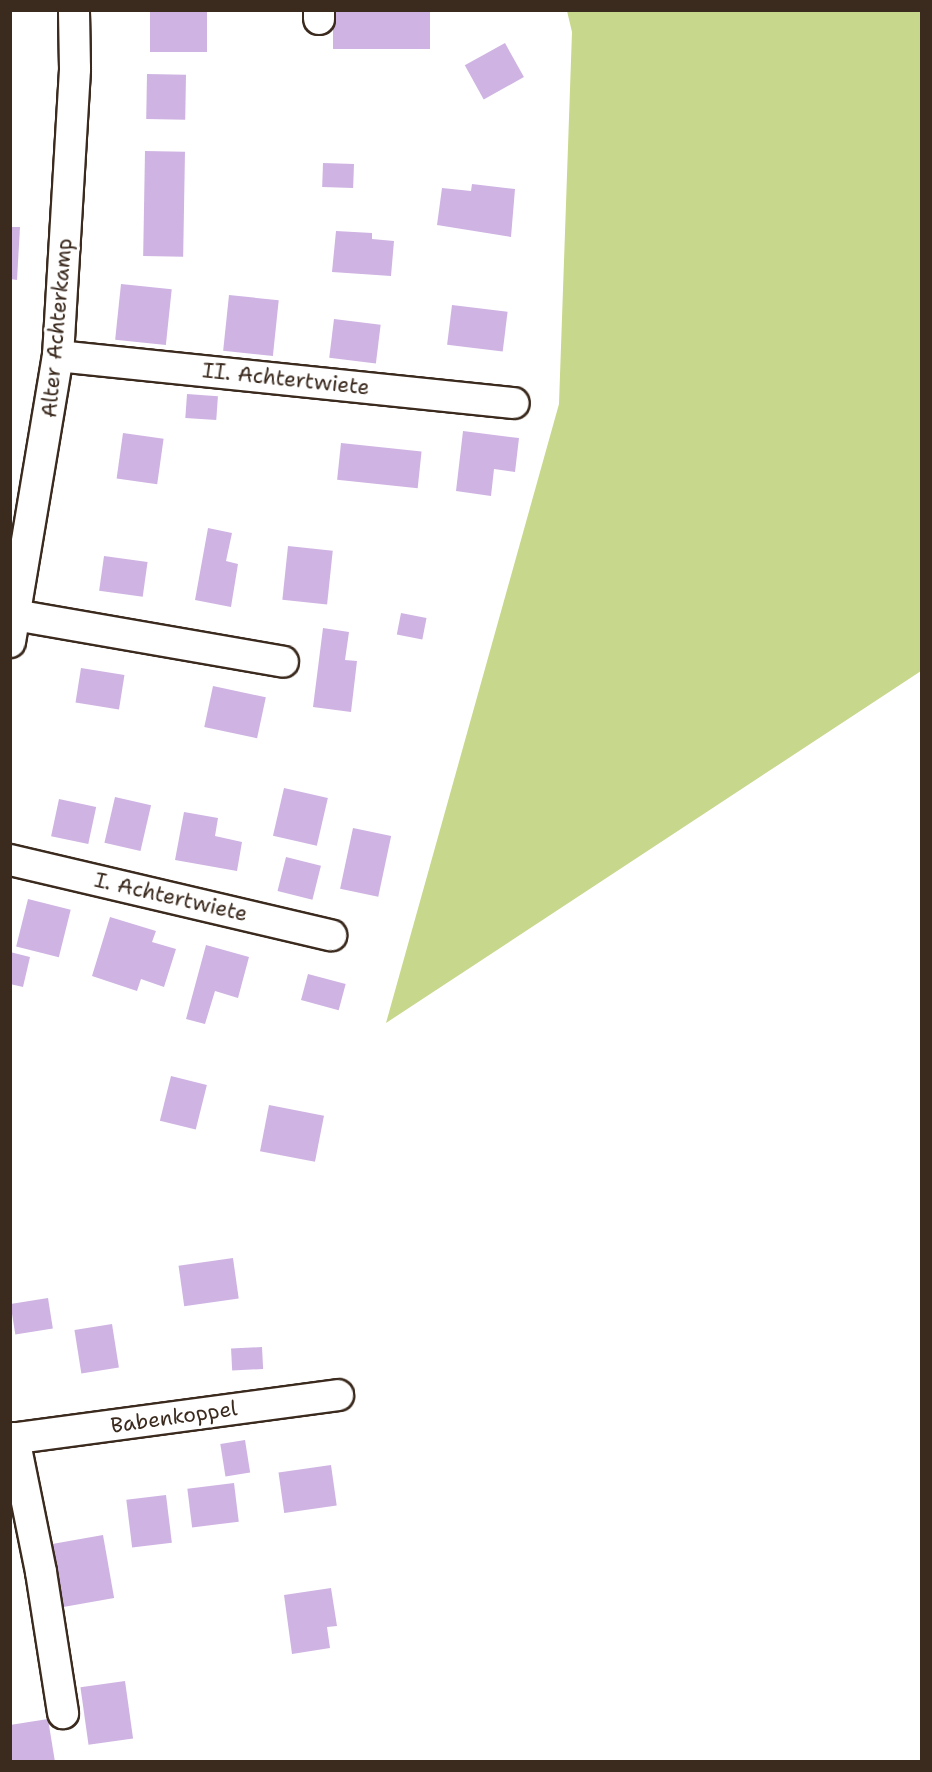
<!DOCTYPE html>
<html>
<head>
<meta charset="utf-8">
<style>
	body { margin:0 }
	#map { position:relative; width:932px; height:1772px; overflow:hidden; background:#fff; font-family:"Shantell Sans",sans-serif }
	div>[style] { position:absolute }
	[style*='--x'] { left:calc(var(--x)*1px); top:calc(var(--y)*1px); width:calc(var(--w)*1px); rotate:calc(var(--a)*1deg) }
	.green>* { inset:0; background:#c7d78b }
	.building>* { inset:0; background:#cfb4e3; transform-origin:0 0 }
	.roads { filter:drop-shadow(2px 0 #3b2a1e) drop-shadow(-2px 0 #3b2a1e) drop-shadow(0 2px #3b2a1e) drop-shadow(0 -2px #3b2a1e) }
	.minor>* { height:30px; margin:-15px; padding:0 15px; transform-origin:15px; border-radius:15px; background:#fff }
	span { translate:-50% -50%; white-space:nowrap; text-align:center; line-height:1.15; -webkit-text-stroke:6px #fff; paint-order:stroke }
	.street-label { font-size:21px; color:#3b2a1e }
	.frame { position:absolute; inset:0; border:12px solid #3b2a1e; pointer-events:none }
</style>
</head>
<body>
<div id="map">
	<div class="green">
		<i style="clip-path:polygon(567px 11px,921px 11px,921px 671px,386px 1023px,559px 404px,572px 32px)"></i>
	</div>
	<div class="building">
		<i style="left:150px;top:10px;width:57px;height:42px"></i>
		<i style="left:333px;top:10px;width:97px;height:39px"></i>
		<i style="left:505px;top:43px;width:39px;height:46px;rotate:61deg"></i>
		<i style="left:147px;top:74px;width:39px;height:45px;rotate:1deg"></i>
		<i style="left:145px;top:151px;width:40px;height:105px;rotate:1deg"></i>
		<i style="left:323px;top:163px;width:31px;height:24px;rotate:2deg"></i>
		<i style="clip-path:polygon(472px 184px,515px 189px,511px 237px,437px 225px,442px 188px,471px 191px)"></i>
		<i style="clip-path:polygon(10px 227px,20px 227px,17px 280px,10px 279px)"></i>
		<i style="clip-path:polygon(336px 231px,372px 233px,372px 239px,394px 241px,391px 276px,332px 272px)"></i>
		<i style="left:121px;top:284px;width:51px;height:56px;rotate:6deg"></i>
		<i style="left:229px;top:295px;width:50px;height:56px;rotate:6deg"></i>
		<i style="left:452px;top:305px;width:56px;height:40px;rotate:7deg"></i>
		<i style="left:334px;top:319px;width:47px;height:39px;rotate:7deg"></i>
		<i style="left:187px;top:394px;width:31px;height:24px;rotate:4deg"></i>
		<i style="clip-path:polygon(463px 431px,519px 438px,515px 472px,494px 469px,491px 496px,456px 491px)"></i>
		<i style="left:123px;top:433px;width:41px;height:46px;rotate:8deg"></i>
		<i style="left:341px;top:443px;width:81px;height:37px;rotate:6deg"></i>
		<i style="clip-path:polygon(208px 528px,232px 533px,226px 561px,238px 564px,231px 607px,195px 600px)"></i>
		<i style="left:288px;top:546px;width:45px;height:54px;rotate:6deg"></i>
		<i style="left:104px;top:556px;width:44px;height:35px;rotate:8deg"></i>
		<i style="left:401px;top:613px;width:26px;height:22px;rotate:11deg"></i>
		<i style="clip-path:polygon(323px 628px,349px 632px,345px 660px,357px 661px,351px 712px,313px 707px)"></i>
		<i style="left:81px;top:668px;width:44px;height:35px;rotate:9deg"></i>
		<i style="left:213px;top:686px;width:54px;height:42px;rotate:12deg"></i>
		<i style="left:284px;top:788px;width:45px;height:49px;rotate:13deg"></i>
		<i style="left:115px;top:797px;width:37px;height:47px;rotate:13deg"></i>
		<i style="left:59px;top:799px;width:38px;height:38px;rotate:12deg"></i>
		<i style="clip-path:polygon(184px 812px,218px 818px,215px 836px,242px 842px,237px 871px,175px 860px)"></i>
		<i style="left:353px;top:828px;width:39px;height:62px;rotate:12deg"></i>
		<i style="left:286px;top:857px;width:36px;height:35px;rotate:14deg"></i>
		<i style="left:28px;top:899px;width:44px;height:49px;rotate:14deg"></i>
		<i style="clip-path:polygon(110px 917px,156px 931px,152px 942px,176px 949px,164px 987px,141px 979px,137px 991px,92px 976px)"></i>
		<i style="clip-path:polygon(206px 945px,249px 957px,238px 998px,215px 991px,205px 1024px,186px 1019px)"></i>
		<i style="clip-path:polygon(10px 952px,30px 957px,23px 987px,10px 984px)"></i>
		<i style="left:308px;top:974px;width:39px;height:27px;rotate:15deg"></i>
		<i style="left:171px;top:1076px;width:37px;height:46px;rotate:14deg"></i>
		<i style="left:269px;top:1105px;width:56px;height:47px;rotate:11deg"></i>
		<i style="left:233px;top:1258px;width:41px;height:55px;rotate:82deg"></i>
		<i style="left:48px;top:1298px;width:31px;height:38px;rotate:81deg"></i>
		<i style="left:112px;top:1324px;width:44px;height:38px;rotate:81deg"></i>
		<i style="left:262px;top:1347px;width:22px;height:31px;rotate:87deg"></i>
		<i style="left:245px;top:1440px;width:33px;height:25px;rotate:81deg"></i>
		<i style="left:331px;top:1465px;width:41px;height:53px;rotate:82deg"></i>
		<i style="left:234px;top:1483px;width:39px;height:47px;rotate:83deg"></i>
		<i style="left:166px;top:1495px;width:48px;height:40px;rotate:83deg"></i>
		<i style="left:103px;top:1535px;width:64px;height:53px;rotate:80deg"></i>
		<i style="clip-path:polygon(331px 1588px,337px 1626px,327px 1627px,330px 1648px,292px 1654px,284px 1595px)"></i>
		<i style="left:125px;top:1681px;width:58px;height:45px;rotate:82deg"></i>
		<i style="clip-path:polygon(48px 1719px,55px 1762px,10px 1762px,10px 1725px)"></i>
	</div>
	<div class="roads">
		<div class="minor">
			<i style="--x:319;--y:10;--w:9;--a:90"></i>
			<i style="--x:58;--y:356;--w:458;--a:5.9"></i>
			<i style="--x:15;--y:615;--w:272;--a:9.9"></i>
			<i style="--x:10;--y:642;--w:290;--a:-80.5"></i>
			<i style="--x:58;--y:356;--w:288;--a:-86.6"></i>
			<i style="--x:75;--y:69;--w:59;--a:-91"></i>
			<i style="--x:10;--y:860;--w:330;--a:13.2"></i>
			<i style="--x:14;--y:1438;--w:137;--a:78.6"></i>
			<i style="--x:41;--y:1572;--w:143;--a:81.1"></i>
			<i style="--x:10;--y:1439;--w:331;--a:-7.6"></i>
		</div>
	</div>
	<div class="street-label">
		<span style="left:57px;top:328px;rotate:-85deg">Alter Achterkamp</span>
		<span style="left:286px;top:379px;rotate:6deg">II. Achtertwiete</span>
		<span style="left:171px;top:897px;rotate:13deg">I. Achtertwiete</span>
		<span style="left:174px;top:1417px;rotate:-8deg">Babenkoppel</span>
	</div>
	<div class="frame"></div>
</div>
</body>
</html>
